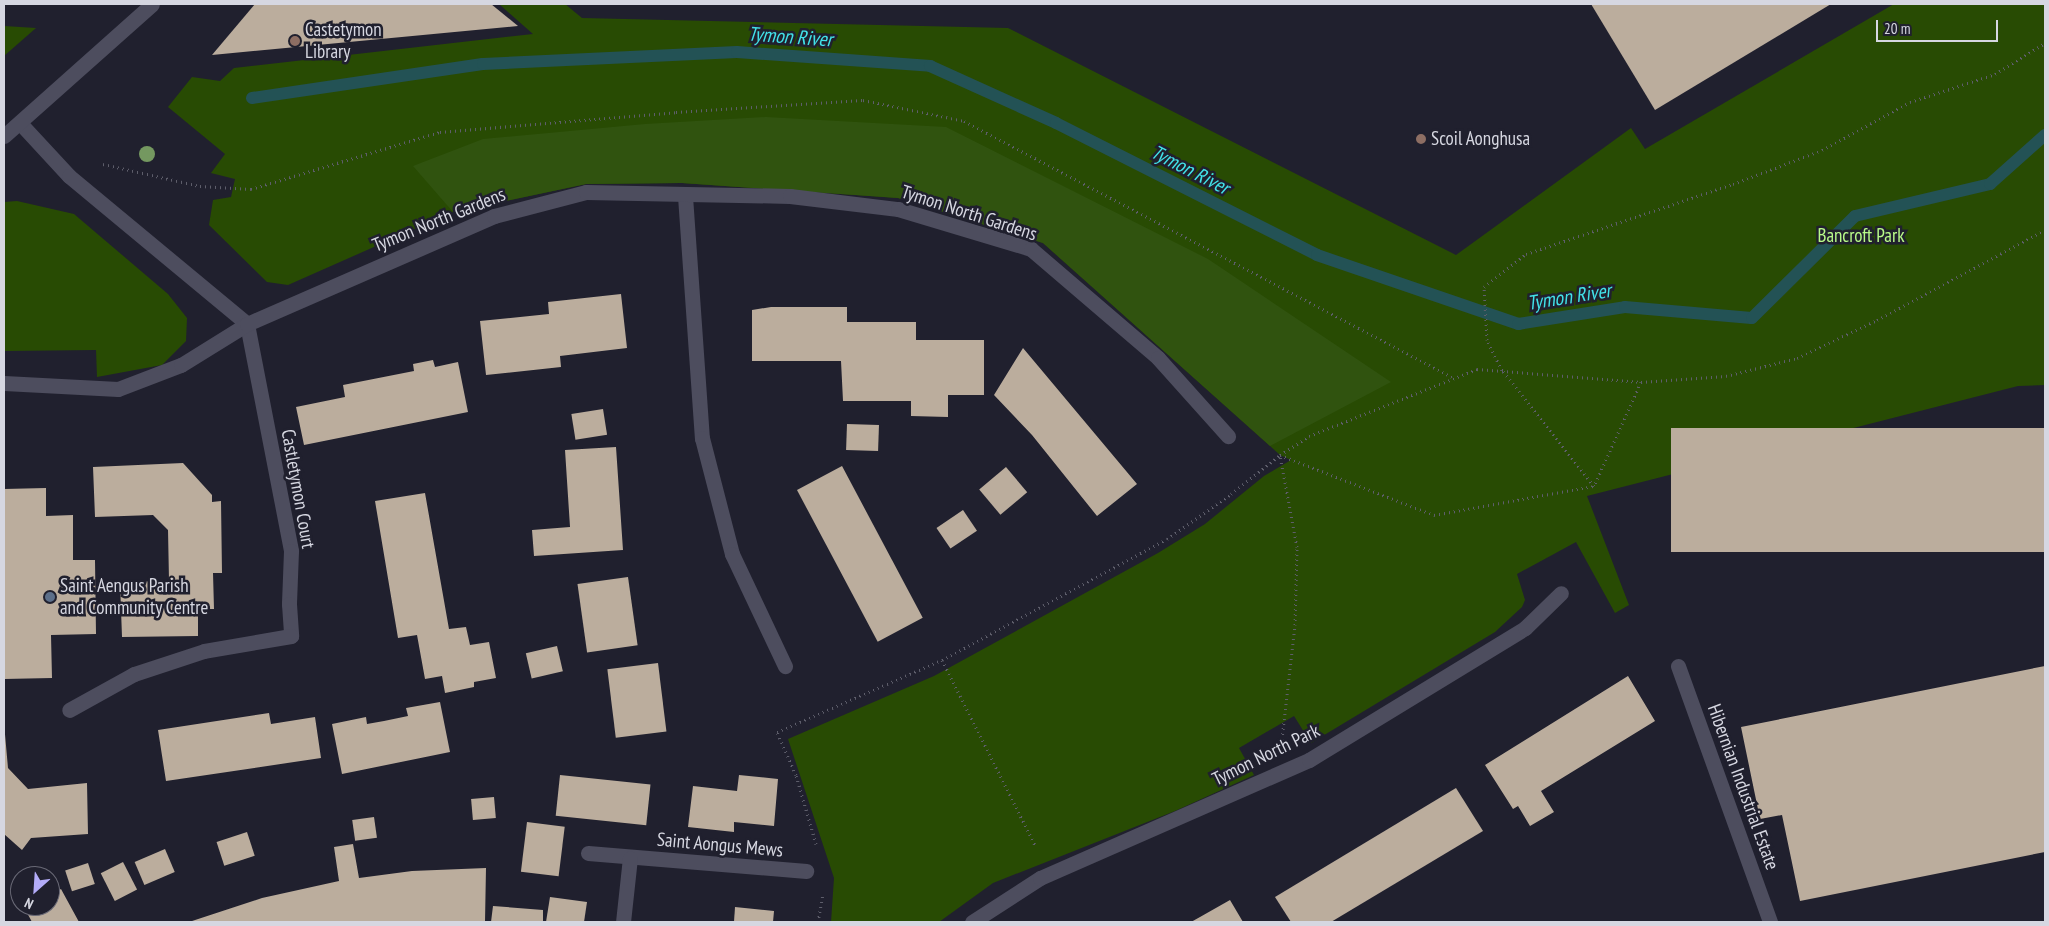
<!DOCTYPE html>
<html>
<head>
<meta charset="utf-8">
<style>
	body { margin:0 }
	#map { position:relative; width:2049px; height:926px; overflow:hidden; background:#20202e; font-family:"PT Sans Narrow",sans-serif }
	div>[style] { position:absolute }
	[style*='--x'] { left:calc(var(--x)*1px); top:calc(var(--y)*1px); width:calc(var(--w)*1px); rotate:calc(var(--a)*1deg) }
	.green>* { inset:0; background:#284b03 }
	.forest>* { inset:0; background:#30530f }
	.stream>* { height:12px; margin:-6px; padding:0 6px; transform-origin:6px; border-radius:6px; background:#235255 }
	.building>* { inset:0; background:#bbad9d; transform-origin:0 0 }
	.path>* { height:3px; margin-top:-1.5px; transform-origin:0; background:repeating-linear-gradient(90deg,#5e5e6b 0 1px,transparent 0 5px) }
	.minor>* { height:15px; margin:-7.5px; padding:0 7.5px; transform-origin:7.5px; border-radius:7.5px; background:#4d4d5e }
	.trees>* { width:16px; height:16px; margin:-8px; border-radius:50%; background:#749860 }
	.dots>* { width:14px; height:14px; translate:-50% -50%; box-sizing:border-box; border:2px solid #20202e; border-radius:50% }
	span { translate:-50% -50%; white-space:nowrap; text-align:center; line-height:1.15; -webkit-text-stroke:5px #20202e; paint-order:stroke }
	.poi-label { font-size:19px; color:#d6d7e1 }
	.left { translate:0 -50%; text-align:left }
	.street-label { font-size:19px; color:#d6d7e1 }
	.park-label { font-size:19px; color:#b8fa89 }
	.water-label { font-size:20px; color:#42e1e8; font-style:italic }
	.frame { position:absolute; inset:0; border:5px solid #d6d7e1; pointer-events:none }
	.north { position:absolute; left:10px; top:866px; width:50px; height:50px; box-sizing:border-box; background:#20202e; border:1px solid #696976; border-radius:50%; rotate:206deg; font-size:14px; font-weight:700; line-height:20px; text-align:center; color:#d6d7e1 }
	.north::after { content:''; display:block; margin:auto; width:18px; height:22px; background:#b3acf9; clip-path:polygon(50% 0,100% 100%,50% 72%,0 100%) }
	.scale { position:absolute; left:1876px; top:20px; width:122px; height:22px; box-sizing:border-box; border:2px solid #d6d7e1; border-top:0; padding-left:6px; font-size:15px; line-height:18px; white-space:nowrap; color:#d6d7e1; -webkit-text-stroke:4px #20202e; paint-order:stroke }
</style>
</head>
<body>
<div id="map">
	<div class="green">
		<i style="clip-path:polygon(499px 4px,565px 4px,582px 18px,1008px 28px,1456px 255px,1631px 128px,1645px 149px,1894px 4px,2045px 4px,2045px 385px,2018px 386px,1587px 496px,1629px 605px,1615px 613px,1576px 542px,1517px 574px,1525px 600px,1522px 607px,1495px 632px,1311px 743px,1294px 716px,1239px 748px,1254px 775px,1175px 811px,993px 883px,939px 922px,831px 922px,834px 878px,788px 739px,934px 676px,1158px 553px,1205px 524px,1264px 476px,1291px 460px,1280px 455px,1043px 243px,898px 198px,682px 183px,586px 184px,453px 212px,288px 285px,267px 282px,209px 225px,213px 200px,231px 197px,235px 179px,211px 173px,225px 154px,168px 107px,192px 77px,220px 81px,234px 68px,533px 34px)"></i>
		<i style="clip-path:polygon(4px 26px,36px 28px,4px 56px)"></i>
		<i style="clip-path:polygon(17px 201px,74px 214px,168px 294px,187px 318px,186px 341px,162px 365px,97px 377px,96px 350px,4px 351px,4px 202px)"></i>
	</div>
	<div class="forest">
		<i style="clip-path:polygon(766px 117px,946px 127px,1208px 259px,1391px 382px,1270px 446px,1043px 243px,898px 198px,682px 183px,586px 184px,453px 212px,413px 166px,483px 139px,645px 124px)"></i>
	</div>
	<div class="stream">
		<i style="--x:252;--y:98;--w:233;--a:-8.4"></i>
		<i style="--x:483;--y:64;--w:254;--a:-2.7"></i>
		<i style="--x:737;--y:52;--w:194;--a:4.1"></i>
		<i style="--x:930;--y:66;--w:138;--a:24.3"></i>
		<i style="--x:1056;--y:123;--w:292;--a:26.8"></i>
		<i style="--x:1317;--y:255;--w:213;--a:18.9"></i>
		<i style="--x:1518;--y:324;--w:108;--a:-9"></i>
		<i style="--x:1625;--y:307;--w:127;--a:5"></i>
		<i style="--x:1752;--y:318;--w:145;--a:-44.7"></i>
		<i style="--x:1855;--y:216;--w:139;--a:-13.3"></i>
		<i style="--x:1990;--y:184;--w:74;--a:-41.7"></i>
	</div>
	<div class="building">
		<i style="clip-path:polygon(255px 4px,491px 4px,518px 26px,212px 55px)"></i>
		<i style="clip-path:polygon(1591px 4px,1831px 4px,1655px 110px)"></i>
		<i style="clip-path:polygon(621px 294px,627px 348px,560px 356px,561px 367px,486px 375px,480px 321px,549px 314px,548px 302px)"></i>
		<i style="clip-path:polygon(771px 307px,847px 307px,847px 322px,916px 322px,916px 340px,984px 340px,984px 395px,948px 395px,948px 417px,911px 416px,911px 401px,843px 401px,841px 361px,752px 361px,752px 310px)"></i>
		<i style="clip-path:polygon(1023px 348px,1137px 484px,1097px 516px,1032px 435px,994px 395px)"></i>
		<i style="clip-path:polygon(433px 360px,435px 367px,458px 362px,468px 412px,304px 445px,296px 407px,345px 397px,343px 385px,414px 371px,413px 364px)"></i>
		<i style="left:603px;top:409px;width:26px;height:32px;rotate:81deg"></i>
		<i style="left:847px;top:424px;width:32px;height:26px;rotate:2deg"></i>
		<i style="left:2045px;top:428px;width:124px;height:374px;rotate:90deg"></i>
		<i style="clip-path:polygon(616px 447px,623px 550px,534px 556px,532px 530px,570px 527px,565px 450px)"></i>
		<i style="clip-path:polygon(183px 463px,212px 495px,212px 502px,221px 501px,222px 573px,213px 573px,214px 609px,198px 609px,198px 636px,122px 637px,120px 582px,169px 581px,168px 530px,153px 515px,95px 517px,93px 467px)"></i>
		<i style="left:842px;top:466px;width:172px;height:51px;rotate:62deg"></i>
		<i style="left:1006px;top:467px;width:33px;height:35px;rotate:50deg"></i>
		<i style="clip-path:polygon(46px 488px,46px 516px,73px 515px,73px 560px,95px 560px,96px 634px,51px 635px,52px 678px,4px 679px,4px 489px)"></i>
		<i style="clip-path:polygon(425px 493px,449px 629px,466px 627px,470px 645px,489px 642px,496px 678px,474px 682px,474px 687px,445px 693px,442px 676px,425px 679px,417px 635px,398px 638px,375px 501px)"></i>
		<i style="left:963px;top:510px;width:25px;height:32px;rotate:56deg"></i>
		<i style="left:628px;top:577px;width:69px;height:51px;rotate:82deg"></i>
		<i style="left:557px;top:646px;width:26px;height:32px;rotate:77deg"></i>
		<i style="left:658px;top:663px;width:69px;height:51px;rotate:83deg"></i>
		<i style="clip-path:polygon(2045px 666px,2045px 852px,1800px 901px,1782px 815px,1760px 819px,1741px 727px)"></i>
		<i style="clip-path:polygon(1628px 676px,1655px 721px,1541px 791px,1554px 812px,1530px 826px,1518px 806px,1513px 809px,1485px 765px)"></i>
		<i style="clip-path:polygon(440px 702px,450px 752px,342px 774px,332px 724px,366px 717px,367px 724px,384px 721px,408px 716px,406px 708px)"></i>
		<i style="clip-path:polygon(269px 713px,271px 724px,315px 717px,321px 758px,166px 781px,158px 730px)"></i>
		<i style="clip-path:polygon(4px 723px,8px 768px,28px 789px,87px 783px,88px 834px,31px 838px,22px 850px,4px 834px)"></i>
		<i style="left:560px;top:775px;width:91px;height:41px;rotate:6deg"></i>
		<i style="clip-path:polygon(739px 775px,778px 779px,774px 826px,734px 822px,734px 832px,688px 827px,693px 786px,737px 791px)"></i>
		<i style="clip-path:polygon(1456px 788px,1483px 831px,1331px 922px,1291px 922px,1275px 897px)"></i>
		<i style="left:494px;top:797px;width:21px;height:23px;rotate:85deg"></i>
		<i style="left:374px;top:817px;width:21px;height:22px;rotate:82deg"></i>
		<i style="left:527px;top:822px;width:38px;height:50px;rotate:7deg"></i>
		<i style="left:247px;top:832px;width:25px;height:32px;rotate:72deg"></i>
		<i style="clip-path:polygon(353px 844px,359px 878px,412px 871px,486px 868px,485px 922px,189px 922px,262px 898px,339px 881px,334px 847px)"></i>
		<i style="left:165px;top:849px;width:25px;height:33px;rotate:67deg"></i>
		<i style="left:123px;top:862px;width:31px;height:25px;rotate:63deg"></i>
		<i style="left:88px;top:863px;width:22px;height:24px;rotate:72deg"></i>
		<i style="clip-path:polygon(61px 889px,79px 922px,32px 922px,25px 909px,50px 906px,50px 895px)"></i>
		<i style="clip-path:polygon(550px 897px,587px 902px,584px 922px,546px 922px)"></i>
		<i style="clip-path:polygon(1230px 900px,1243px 922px,1191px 922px,1200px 917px)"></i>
		<i style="clip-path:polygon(493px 906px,543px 910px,543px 922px,491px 922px)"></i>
		<i style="clip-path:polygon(735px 907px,774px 911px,773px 922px,734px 922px)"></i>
	</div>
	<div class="path">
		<i style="--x:103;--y:164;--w:99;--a:12.8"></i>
		<i style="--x:200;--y:186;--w:51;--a:3.4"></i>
		<i style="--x:251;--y:189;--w:197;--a:-16.8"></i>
		<i style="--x:440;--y:132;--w:237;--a:-4.8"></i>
		<i style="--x:676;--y:112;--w:187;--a:-3.7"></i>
		<i style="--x:863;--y:100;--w:103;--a:11.7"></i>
		<i style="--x:964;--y:121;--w:551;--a:27.68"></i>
		<i style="--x:1641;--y:382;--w:114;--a:114.3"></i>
		<i style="--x:1594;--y:486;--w:148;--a:-128.4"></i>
		<i style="--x:1502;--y:370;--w:34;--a:-117"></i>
		<i style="--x:1487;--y:340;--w:53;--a:-93.2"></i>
		<i style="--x:1484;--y:287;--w:53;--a:-38.2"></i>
		<i style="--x:1526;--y:254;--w:219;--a:-18.7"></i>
		<i style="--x:1733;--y:184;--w:95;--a:-20.9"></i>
		<i style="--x:1822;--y:150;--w:100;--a:-28.6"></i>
		<i style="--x:1910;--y:102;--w:89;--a:-18.2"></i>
		<i style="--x:1995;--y:74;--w:59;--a:-31.8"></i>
		<i style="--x:942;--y:660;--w:209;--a:63.3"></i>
		<i style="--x:1282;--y:739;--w:115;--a:-83.5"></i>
		<i style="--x:1295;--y:625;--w:78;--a:-88.5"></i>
		<i style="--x:1297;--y:547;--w:94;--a:-100.5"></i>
		<i style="--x:1280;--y:455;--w:35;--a:-33"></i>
		<i style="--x:1309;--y:436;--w:181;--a:-21.7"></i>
		<i style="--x:1477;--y:369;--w:165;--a:4.5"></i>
		<i style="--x:1641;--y:382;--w:85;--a:-4"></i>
		<i style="--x:1726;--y:376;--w:73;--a:-14.2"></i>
		<i style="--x:1797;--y:358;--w:89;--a:-25.4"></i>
		<i style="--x:1877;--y:320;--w:191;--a:-28.2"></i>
		<i style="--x:816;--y:844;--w:72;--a:-106.2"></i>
		<i style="--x:796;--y:775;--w:47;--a:-113.8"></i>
		<i style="--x:777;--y:732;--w:180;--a:-23.6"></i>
		<i style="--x:942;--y:660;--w:255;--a:-28.3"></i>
		<i style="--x:1167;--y:539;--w:78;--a:-35.1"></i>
		<i style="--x:1231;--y:494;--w:63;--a:-38.5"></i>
		<i style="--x:1280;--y:455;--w:165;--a:21.3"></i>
		<i style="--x:1434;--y:515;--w:163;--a:-10.3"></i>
		<i style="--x:818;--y:922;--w:28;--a:-80"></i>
	</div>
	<div class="minor">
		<i style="--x:20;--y:123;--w:72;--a:47.2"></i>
		<i style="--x:69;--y:176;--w:231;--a:39.7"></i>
		<i style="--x:247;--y:324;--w:231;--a:79"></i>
		<i style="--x:291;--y:551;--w:53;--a:92.2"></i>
		<i style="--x:289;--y:604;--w:32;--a:86"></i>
		<i style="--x:291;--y:636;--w:88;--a:170.2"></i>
		<i style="--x:204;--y:651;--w:74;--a:161.8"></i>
		<i style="--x:134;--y:674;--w:74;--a:151"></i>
		<i style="--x:4;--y:136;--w:198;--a:-41.7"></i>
		<i style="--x:685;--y:196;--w:243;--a:86"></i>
		<i style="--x:702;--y:438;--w:120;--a:75.5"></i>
		<i style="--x:732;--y:554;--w:124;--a:64.7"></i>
		<i style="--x:4;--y:383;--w:114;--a:3"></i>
		<i style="--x:118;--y:389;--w:67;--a:-20.9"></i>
		<i style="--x:181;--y:365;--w:78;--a:-31.8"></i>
		<i style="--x:247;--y:324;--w:270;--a:-23.6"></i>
		<i style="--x:494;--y:216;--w:95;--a:-14.6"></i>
		<i style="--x:586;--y:192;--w:204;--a:1.1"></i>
		<i style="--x:790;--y:196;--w:109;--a:6.9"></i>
		<i style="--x:898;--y:209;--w:139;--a:16.7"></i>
		<i style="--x:1031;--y:249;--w:167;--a:40.6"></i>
		<i style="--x:1158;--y:358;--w:105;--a:48.1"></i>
		<i style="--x:1678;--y:666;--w:272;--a:70.2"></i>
		<i style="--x:588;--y:853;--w:219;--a:4.7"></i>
		<i style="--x:623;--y:922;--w:64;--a:-83.8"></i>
		<i style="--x:972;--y:922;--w:81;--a:-32.9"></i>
		<i style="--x:1040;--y:878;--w:294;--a:-23.7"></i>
		<i style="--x:1309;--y:760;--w:253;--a:-31.4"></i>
		<i style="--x:1525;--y:628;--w:50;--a:-44.2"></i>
	</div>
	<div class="trees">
		<i style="left:147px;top:154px"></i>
	</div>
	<div class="dots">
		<i style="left:295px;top:41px;background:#8d6e63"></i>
		<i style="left:1421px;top:139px;background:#8d6e63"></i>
		<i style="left:50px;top:597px;background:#5c6f8a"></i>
	</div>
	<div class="poi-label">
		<span class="left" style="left:305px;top:41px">Castetymon<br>Library</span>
		<span class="left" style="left:1431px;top:139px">Scoil Aonghusa</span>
		<span class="left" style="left:60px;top:597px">Saint Aengus Parish<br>and Community Centre</span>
	</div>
	<div class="street-label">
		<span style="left:969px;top:213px;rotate:18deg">Tymon North Gardens</span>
		<span style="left:439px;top:220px;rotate:-22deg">Tymon North Gardens</span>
		<span style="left:298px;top:489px;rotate:80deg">Castletymon Court</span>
		<span style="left:1266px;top:755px;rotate:-26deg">Tymon North Park</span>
		<span style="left:1743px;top:787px;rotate:70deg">Hibernian Industrial Estate</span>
		<span style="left:720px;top:845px;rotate:5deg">Saint Aongus Mews</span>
	</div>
	<div class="park-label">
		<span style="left:1861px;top:236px">Bancroft Park</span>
	</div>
	<div class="water-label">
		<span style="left:790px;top:37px;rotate:4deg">Tymon River</span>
		<span style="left:1190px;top:170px;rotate:27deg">Tymon River</span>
		<span style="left:1569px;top:297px;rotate:-9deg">Tymon River</span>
	</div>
	<div class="frame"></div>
	<div class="north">N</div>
	<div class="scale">20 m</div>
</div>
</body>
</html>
